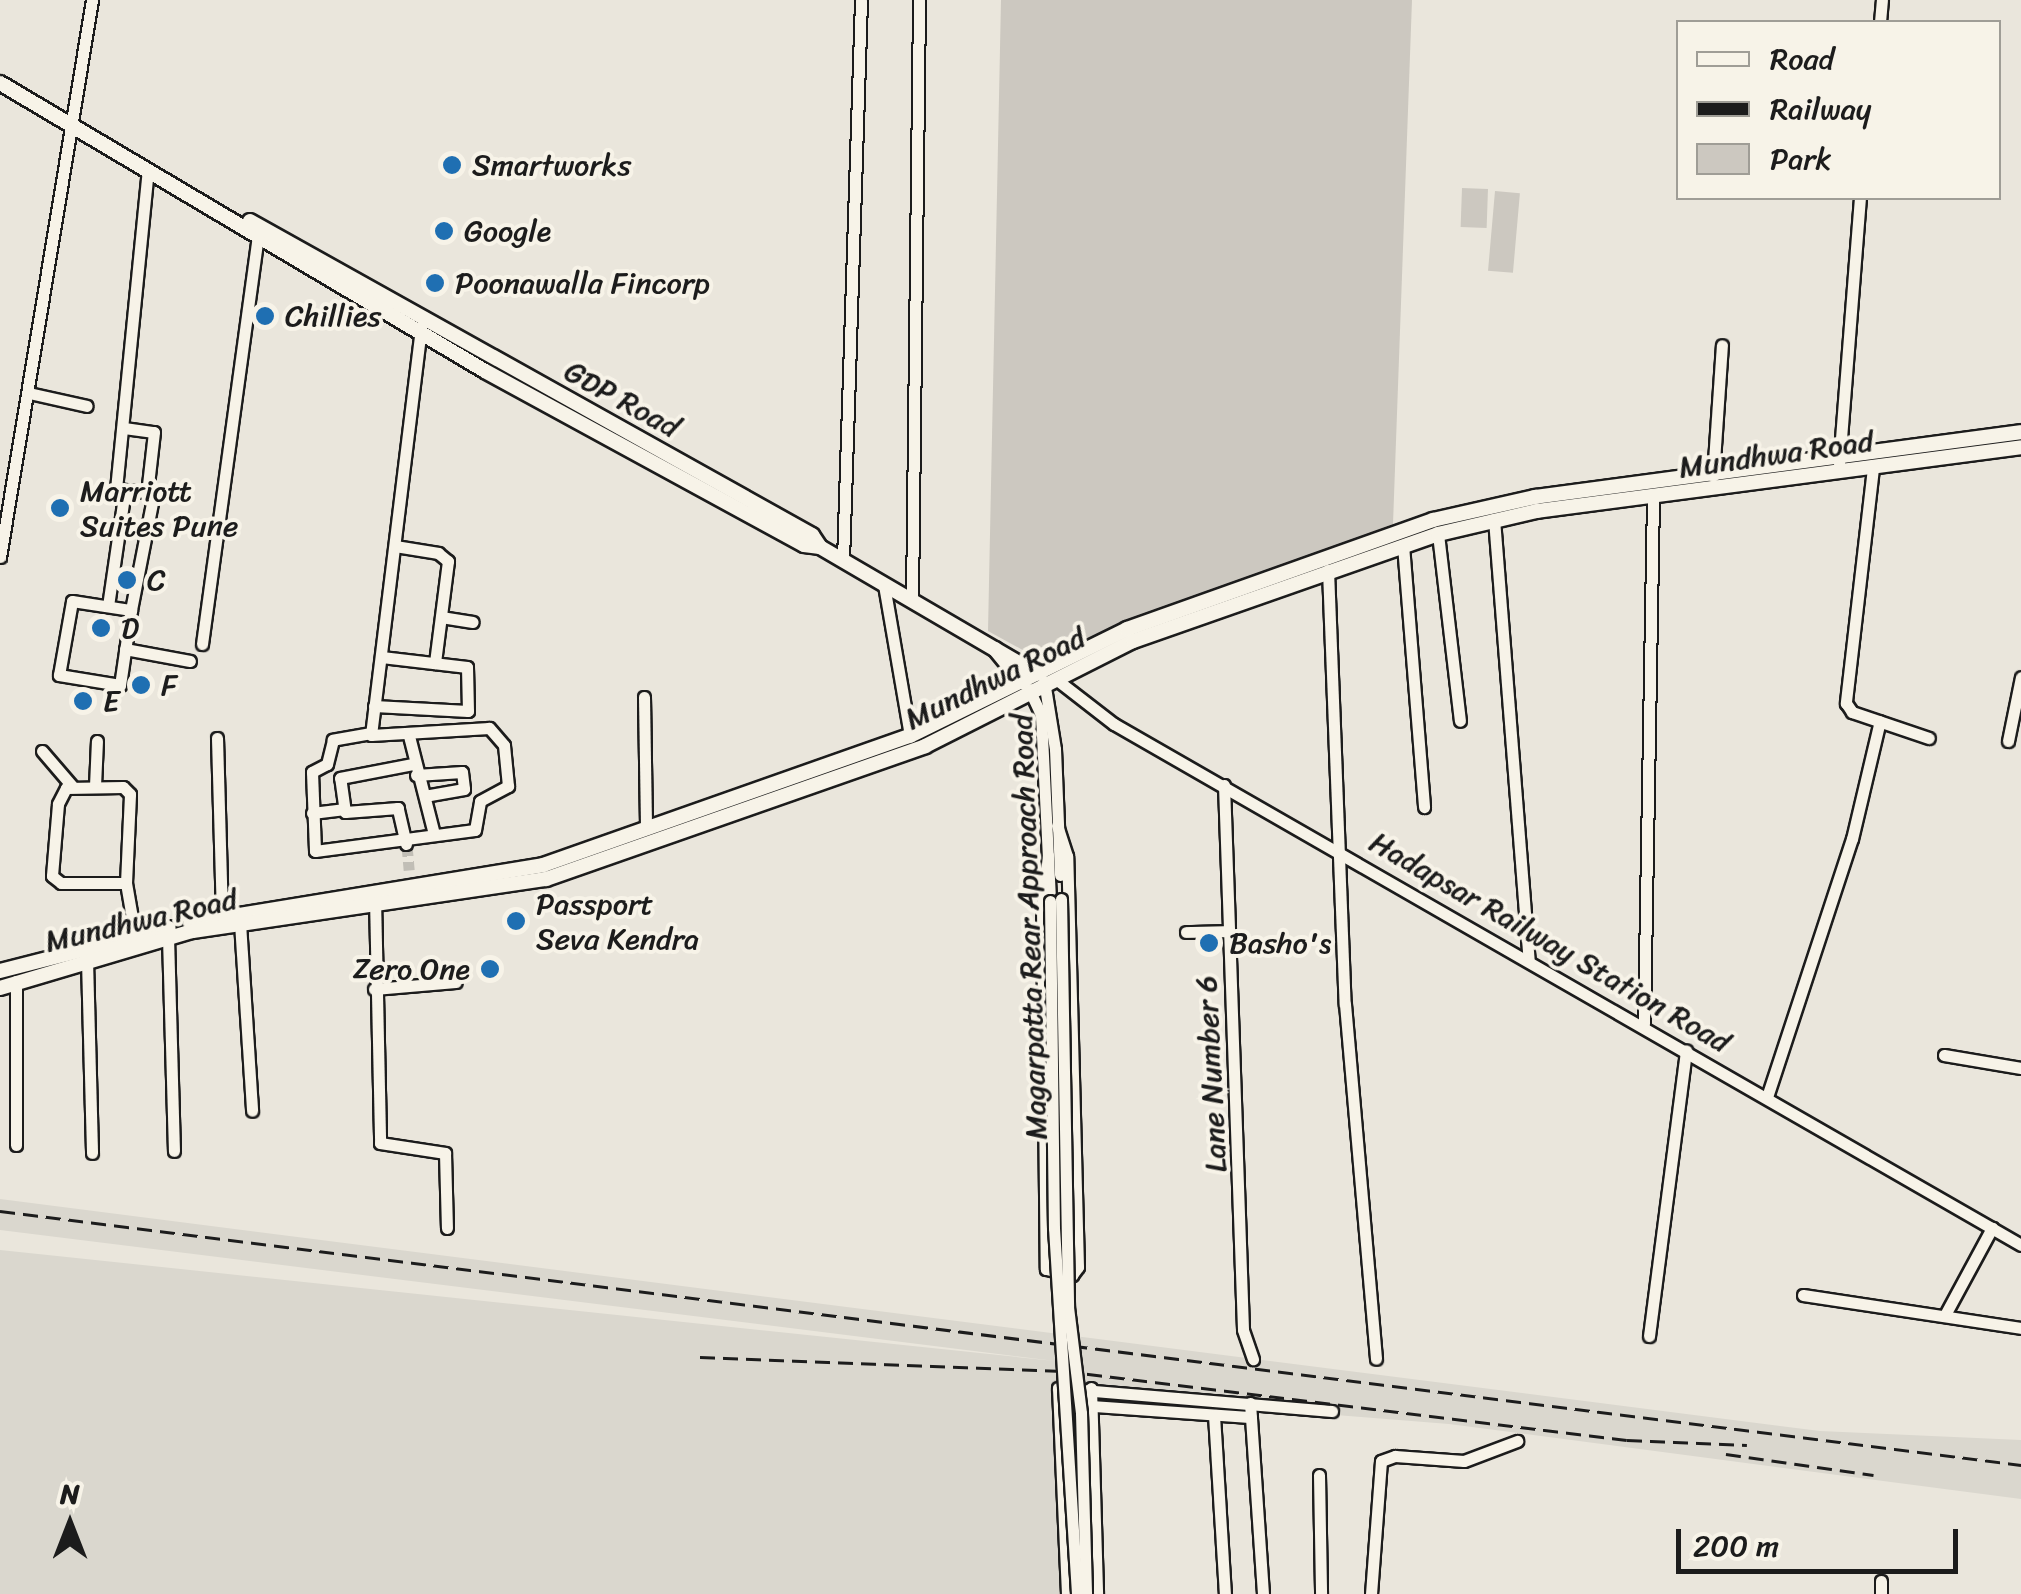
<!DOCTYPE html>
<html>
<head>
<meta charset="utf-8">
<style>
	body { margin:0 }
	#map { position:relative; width:2021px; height:1594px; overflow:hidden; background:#eae6dc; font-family:Sriracha,sans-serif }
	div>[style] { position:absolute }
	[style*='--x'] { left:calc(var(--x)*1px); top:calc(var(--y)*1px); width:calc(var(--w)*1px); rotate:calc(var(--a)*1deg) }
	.built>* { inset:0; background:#dad7ce }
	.green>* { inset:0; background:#ccc8c0; transform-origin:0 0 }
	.minor-tunnel>* { height:11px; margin-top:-5.5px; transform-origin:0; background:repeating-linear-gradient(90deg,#c1beb6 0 11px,transparent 0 16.5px) }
	.roads { filter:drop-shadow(2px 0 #1c1c1c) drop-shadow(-2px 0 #1c1c1c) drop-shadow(0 2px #1c1c1c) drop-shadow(0 -2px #1c1c1c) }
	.minor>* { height:11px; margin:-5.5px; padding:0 5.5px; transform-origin:5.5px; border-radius:5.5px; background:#f7f3e8 }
	.major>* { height:14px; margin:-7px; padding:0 7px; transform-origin:7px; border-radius:7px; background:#f7f3e8 }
	.rail>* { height:2.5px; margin-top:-1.25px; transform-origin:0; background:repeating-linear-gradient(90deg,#1c1c1c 0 15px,transparent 0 23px) }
	.bridges { filter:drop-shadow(2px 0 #1c1c1c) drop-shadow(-2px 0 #1c1c1c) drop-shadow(0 2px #1c1c1c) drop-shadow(0 -2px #1c1c1c) }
	.minor-bridge>* { height:11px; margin:-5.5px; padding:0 5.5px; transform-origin:5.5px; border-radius:5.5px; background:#f7f3e8 }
	.dots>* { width:28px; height:28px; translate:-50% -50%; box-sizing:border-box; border:5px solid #f7f3e8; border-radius:50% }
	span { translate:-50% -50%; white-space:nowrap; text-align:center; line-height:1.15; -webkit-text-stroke:8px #f7f3e8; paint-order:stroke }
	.poi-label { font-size:30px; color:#1c1c1c }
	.left { translate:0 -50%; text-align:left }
	.right { translate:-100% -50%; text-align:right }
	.street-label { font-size:30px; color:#1c1c1c }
	.legend { position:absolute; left:1676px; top:20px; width:325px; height:180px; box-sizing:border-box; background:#f7f3e8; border:2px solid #9f9d96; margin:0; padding:12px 18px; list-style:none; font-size:30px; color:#1c1c1c }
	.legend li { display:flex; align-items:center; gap:20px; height:50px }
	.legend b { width:50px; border:2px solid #9f9d96 }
	.north { position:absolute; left:20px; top:1474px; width:100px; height:100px; -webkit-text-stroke:8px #f7f3e8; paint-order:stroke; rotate:0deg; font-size:28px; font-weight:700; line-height:40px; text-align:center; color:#1c1c1c }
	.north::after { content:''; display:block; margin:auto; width:35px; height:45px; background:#1c1c1c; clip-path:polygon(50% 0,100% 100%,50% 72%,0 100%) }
	.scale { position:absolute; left:1676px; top:1529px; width:282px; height:45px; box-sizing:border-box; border:5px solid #1c1c1c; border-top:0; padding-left:12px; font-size:30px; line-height:35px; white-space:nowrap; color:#1c1c1c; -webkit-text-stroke:8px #f7f3e8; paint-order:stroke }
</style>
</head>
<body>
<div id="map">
	<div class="built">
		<i style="clip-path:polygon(0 1199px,1820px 1431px,2021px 1440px,2021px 1499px,1449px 1424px,1075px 1394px,1068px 1385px,1062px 1594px,0 1594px,0 1250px,1055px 1361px,0 1230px)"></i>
	</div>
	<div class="green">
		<i style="clip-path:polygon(1001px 0,1412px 0,1393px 524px,1039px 659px,988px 631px)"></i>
		<i style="left:1462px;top:188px;width:26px;height:39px;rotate:2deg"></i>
		<i style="left:1495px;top:191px;width:25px;height:80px;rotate:5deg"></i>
	</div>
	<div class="minor-tunnel">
		<i style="--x:407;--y:845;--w:25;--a:85"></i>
	</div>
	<div class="roads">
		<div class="minor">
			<i style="--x:1880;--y:22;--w:22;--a:-85"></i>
			<i style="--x:29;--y:393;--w:59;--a:12.6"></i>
			<i style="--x:124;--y:428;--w:30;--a:8"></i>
			<i style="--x:154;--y:432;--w:61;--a:96.5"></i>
			<i style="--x:1839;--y:464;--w:267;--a:-85.5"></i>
			<i style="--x:1873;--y:468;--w:237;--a:96.6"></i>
			<i style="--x:1846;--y:703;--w:11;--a:56"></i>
			<i style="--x:1852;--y:712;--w:81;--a:18.7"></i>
			<i style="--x:1713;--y:476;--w:131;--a:-86.1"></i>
			<i style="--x:1494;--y:519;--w:441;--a:85.5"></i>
			<i style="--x:1438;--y:534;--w:188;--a:83.3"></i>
			<i style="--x:1403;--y:545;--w:263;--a:85.4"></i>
			<i style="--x:395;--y:546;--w:44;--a:9.2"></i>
			<i style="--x:438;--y:553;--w:13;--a:39"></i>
			<i style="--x:448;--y:561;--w:103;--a:97.3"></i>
			<i style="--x:0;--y:557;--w:565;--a:-80.62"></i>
			<i style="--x:843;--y:561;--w:561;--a:-88.16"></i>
			<i style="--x:1328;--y:570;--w:434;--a:87.8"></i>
			<i style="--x:1345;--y:1004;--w:356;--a:85"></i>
			<i style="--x:884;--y:585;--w:153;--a:80.2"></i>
			<i style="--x:72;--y:601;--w:60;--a:8.7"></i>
			<i style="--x:131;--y:610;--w:76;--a:98.3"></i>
			<i style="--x:120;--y:685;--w:62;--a:-170.7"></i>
			<i style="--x:59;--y:675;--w:75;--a:-80"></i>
			<i style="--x:912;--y:601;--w:601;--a:-89.33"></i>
			<i style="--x:108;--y:606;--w:117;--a:-81.7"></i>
			<i style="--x:131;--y:610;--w:119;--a:-78.9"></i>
			<i style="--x:154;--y:493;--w:38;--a:-174"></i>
			<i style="--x:116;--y:489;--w:320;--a:-84.3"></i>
			<i style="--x:441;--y:617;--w:32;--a:9"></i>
			<i style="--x:202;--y:644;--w:412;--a:-82.2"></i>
			<i style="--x:125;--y:649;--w:66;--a:10.5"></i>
			<i style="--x:1057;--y:680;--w:72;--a:37.7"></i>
			<i style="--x:1114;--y:724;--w:1046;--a:29.87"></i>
			<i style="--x:1044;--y:681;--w:69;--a:80.8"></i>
			<i style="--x:1055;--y:749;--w:126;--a:87.7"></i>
			<i style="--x:1029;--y:689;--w:29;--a:65"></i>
			<i style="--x:1041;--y:715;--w:186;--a:87.2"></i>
			<i style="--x:644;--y:697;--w:131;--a:89.1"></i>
			<i style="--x:374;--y:706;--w:94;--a:3"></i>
			<i style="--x:468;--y:711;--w:44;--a:-91.3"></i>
			<i style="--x:467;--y:667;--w:86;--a:-173.3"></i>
			<i style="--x:371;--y:733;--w:39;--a:170"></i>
			<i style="--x:333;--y:740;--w:25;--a:104"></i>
			<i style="--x:327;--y:764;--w:17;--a:152"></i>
			<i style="--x:312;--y:772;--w:79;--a:87.8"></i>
			<i style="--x:315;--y:851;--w:161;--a:-7.5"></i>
			<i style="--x:475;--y:830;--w:29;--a:-80"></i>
			<i style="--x:480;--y:801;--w:32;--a:-28"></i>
			<i style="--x:508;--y:786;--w:41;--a:-95.6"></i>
			<i style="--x:504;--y:745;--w:23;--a:-131"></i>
			<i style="--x:489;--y:728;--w:118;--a:176.6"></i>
			<i style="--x:371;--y:735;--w:411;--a:-83"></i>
			<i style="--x:409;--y:736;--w:101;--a:75.7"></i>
			<i style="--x:217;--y:738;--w:177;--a:88.4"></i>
			<i style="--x:2008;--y:741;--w:65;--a:-78.5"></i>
			<i style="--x:42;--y:751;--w:46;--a:49.4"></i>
			<i style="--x:416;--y:775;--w:46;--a:-3.7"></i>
			<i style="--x:462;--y:772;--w:17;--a:83"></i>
			<i style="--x:464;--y:789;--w:36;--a:170"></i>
			<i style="--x:1224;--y:785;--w:545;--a:88"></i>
			<i style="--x:1243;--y:1330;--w:31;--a:71"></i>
			<i style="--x:95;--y:786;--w:45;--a:-87.5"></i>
			<i style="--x:312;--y:813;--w:31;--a:-7"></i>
			<i style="--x:406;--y:844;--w:37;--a:-103"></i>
			<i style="--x:398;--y:808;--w:53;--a:175.7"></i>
			<i style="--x:345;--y:812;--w:34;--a:-98"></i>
			<i style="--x:340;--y:778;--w:74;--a:-10.9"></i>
			<i style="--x:1048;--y:855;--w:53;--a:96.5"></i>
			<i style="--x:1042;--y:908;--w:361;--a:89.4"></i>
			<i style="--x:1046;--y:1269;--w:27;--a:13"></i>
			<i style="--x:1072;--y:1275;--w:10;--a:-53"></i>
			<i style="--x:1078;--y:1267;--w:411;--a:-91.5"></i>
			<i style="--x:1067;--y:856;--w:32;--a:-108"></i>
			<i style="--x:126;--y:883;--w:89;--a:-87.4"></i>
			<i style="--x:130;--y:794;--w:10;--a:-135"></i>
			<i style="--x:123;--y:787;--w:57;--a:179"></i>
			<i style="--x:66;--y:788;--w:18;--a:117"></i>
			<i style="--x:58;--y:804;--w:72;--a:94.8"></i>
			<i style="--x:52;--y:876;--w:11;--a:38"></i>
			<i style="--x:61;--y:883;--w:65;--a:0"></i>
			<i style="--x:126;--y:883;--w:53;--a:80.2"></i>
			<i style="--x:375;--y:898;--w:245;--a:88.8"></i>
			<i style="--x:380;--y:1143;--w:66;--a:8.7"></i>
			<i style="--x:445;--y:1153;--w:75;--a:88.5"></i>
			<i style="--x:240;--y:923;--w:188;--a:86.3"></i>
			<i style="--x:1186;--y:932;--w:43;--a:-1.3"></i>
			<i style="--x:168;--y:937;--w:214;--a:88.4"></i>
			<i style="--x:87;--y:960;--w:193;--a:88.5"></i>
			<i style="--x:374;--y:989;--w:82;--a:-4.9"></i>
			<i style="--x:1644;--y:1023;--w:525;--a:-89.02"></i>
			<i style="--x:1944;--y:1055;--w:78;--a:9.6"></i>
			<i style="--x:1767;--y:1097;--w:272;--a:-71.8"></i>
			<i style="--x:1852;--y:839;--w:121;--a:-76.7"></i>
			<i style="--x:16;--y:1145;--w:164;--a:-90"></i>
			<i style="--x:1803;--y:1295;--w:220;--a:8.6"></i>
			<i style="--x:1946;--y:1313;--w:97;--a:-61.6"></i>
			<i style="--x:1649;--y:1336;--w:288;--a:-82.6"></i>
			<i style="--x:1091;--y:1388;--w:206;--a:88.3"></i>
			<i style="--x:1250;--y:1403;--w:191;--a:86.1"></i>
			<i style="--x:1093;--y:1406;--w:158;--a:4"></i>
			<i style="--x:1214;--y:1415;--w:179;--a:86.5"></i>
			<i style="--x:1319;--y:1475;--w:119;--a:89"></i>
			<i style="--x:1881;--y:1581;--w:13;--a:90"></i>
			<i style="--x:1067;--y:1594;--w:206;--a:-92.5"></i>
			<i style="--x:1058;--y:1388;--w:275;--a:4.8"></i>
			<i style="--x:1371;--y:1594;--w:133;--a:-85.7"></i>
			<i style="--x:1381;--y:1461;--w:15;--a:-20"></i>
			<i style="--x:1395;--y:1456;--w:69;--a:4.1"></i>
			<i style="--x:1464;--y:1461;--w:57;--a:-20.7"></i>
		</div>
		<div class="major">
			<i style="--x:0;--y:83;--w:564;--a:30.7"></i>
			<i style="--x:485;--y:371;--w:363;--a:28.6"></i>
			<i style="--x:804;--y:545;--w:16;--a:7"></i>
			<i style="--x:820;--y:547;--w:251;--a:30.3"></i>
			<i style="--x:250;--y:221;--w:644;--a:29.19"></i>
			<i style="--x:812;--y:535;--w:14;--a:56"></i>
			<i style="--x:995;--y:649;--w:43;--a:50.7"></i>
			<i style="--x:190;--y:923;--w:358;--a:-9.3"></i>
			<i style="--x:543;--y:865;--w:389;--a:-19.4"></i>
			<i style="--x:910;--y:736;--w:242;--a:-26.2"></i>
			<i style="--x:1127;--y:629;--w:325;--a:-19.6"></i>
			<i style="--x:1433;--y:520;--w:105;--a:-12.7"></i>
			<i style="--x:1535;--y:497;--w:490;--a:-7.6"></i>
			<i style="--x:0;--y:971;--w:174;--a:-14.3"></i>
			<i style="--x:0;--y:988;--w:201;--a:-16.5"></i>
			<i style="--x:193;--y:931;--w:357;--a:-8.4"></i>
			<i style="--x:546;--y:879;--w:402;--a:-19.3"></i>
			<i style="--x:925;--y:746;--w:233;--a:-26.8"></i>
			<i style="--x:1133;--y:641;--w:323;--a:-19.3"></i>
			<i style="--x:1438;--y:534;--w:102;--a:-13.1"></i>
			<i style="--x:1537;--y:511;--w:488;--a:-7.5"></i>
		</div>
	</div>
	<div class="rail">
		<i style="--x:0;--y:1211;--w:2037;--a:7.16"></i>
		<i style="--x:700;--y:1357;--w:364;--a:2.2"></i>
		<i style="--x:1064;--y:1371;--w:567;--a:6.99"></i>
		<i style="--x:1627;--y:1440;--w:120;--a:2.4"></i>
		<i style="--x:1726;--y:1454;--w:149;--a:8.1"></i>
	</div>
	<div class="bridges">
		<div class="minor-bridge">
			<i style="--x:1061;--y:899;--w:408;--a:89"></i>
			<i style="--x:1068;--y:1307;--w:107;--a:83"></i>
			<i style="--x:1081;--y:1413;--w:181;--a:88.4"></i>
			<i style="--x:1050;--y:901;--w:327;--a:89.3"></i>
			<i style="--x:1054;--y:1228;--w:367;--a:86.4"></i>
		</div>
	</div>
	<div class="dots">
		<i style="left:452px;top:165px;background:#1f6fb2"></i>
		<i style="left:444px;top:231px;background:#1f6fb2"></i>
		<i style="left:435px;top:283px;background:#1f6fb2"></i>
		<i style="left:265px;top:316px;background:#1f6fb2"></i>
		<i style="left:60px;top:508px;background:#1f6fb2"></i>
		<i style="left:127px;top:580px;background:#1f6fb2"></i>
		<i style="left:101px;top:628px;background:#1f6fb2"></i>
		<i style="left:141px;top:685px;background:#1f6fb2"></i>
		<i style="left:83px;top:701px;background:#1f6fb2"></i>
		<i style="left:516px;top:921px;background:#1f6fb2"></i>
		<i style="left:1209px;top:943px;background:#1f6fb2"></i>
		<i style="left:490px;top:969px;background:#1f6fb2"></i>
	</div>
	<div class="poi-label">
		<span class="left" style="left:472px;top:165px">Smartworks</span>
		<span class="left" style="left:464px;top:231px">Google</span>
		<span class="left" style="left:455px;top:283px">Poonawalla Fincorp</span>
		<span class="left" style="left:285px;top:316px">Chillies</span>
		<span class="left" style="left:80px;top:508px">Marriott<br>Suites Pune</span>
		<span class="left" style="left:147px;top:580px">C</span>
		<span class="left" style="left:121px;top:628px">D</span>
		<span class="left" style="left:161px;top:685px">F</span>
		<span class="left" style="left:103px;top:701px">E</span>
		<span class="left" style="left:536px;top:921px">Passport<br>Seva Kendra</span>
		<span class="left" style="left:1229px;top:943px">Basho's</span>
		<span class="right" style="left:470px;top:969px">Zero One</span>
	</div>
	<div class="street-label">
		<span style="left:622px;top:399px;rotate:29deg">GDP Road</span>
		<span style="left:1776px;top:454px;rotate:-8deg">Mundhwa Road</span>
		<span style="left:995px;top:678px;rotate:-26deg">Mundhwa Road</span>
		<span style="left:141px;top:920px;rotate:-13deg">Mundhwa Road</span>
		<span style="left:1029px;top:927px;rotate:-92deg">Magarpatta Rear Approach Road</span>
		<span style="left:1550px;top:942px;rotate:30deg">Hadapsar Railway Station Road</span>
		<span style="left:1211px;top:1074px;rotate:-93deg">Lane Number 6</span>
	</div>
	<ul class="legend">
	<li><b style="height:12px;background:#f7f3e8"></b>Road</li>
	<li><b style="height:12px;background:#1c1c1c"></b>Railway</li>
	<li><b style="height:28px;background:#ccc8c0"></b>Park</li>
	</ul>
	<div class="north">N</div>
	<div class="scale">200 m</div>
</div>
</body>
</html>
